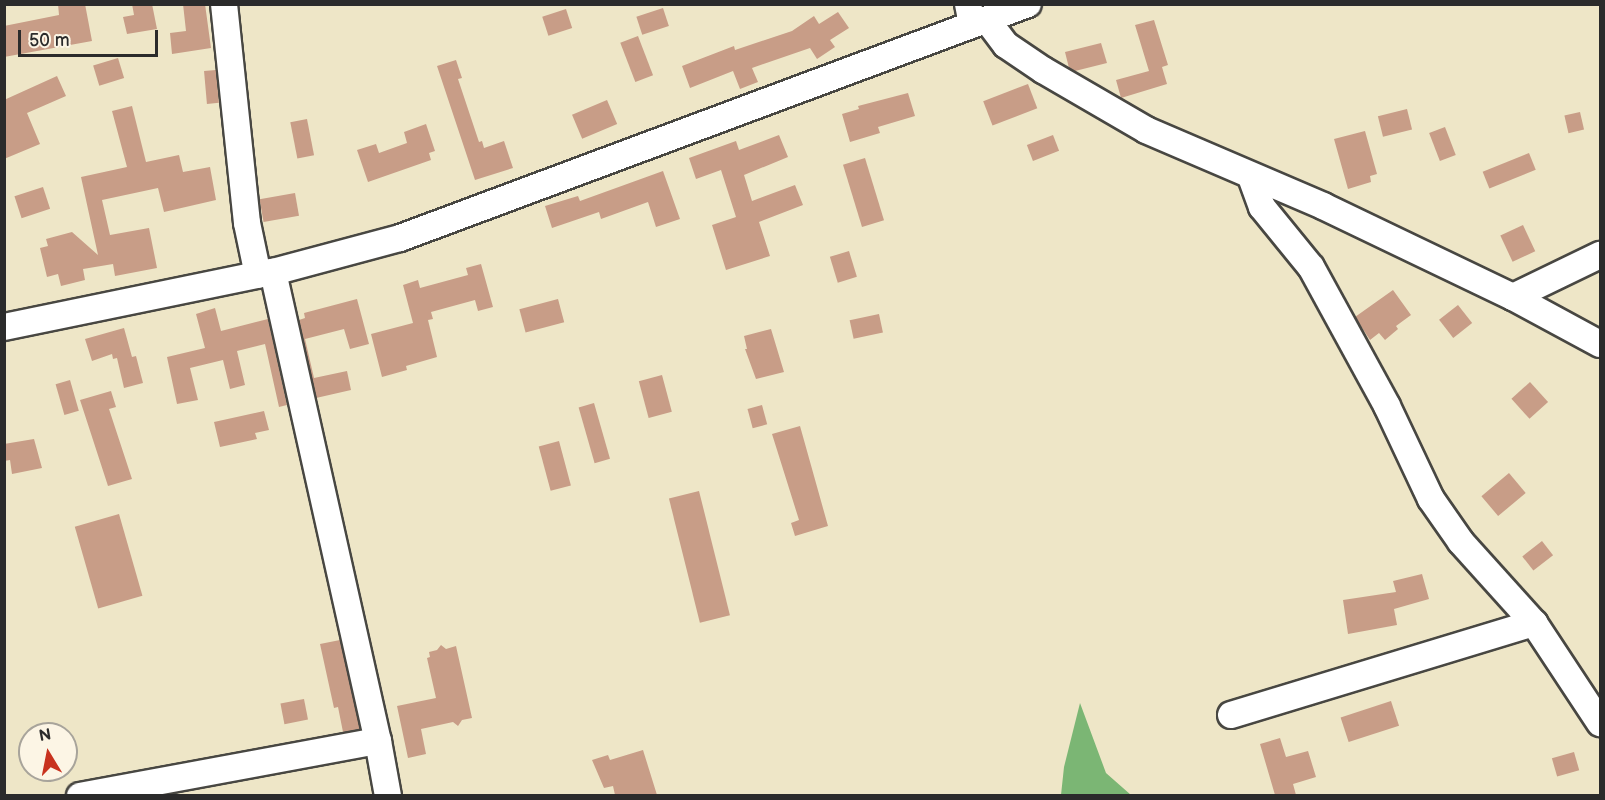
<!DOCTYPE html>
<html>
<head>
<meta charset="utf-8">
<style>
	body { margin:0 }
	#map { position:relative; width:1605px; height:800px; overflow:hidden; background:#eee6c7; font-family:"Balsamiq Sans",sans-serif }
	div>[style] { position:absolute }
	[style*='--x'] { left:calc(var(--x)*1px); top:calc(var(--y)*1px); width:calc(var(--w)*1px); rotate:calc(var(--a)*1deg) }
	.forest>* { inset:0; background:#7bb674 }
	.building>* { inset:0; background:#c89d87; transform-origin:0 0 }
	.roads { filter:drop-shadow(2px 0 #484742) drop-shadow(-2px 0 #484742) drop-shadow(0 2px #484742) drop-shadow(0 -2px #484742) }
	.minor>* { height:26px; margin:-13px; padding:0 13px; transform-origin:13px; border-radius:13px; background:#fff }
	span { translate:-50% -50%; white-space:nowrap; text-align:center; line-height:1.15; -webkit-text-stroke:4.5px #fcf5e5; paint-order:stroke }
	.frame { position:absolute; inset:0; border:6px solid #2b2b2b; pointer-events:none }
	.north { position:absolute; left:18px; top:722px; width:60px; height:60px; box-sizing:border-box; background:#fcf5e5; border:2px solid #a8a49b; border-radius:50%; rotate:350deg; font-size:16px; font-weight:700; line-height:24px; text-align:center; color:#2b2b2b }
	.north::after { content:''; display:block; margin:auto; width:21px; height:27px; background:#c8321e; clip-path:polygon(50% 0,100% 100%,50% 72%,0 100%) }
	.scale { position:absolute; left:18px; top:30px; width:140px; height:27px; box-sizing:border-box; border:3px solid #2b2b2b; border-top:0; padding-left:8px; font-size:18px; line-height:21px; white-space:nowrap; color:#2b2b2b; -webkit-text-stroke:4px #fcf5e5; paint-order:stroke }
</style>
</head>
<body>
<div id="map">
	<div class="forest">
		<i style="clip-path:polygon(1080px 703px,1106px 773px,1131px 795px,1061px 795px,1064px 767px)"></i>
	</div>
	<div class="building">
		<i style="clip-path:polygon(58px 4px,85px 4px,92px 41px,4px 57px,4px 26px,59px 15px)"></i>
		<i style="clip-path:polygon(132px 4px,152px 4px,157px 29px,127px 34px,123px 17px,134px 15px)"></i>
		<i style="clip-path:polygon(183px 4px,205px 4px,211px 48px,172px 54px,170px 33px,186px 31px)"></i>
		<i style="left:663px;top:8px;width:19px;height:28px;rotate:72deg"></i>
		<i style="left:566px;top:9px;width:20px;height:25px;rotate:72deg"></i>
		<i style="clip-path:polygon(838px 12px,849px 28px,830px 40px,835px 47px,817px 59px,810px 48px,752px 68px,758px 82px,740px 89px,733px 71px,690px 88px,682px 66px,734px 46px,735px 50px,792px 31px,814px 16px,819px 24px)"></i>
		<i style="clip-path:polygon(1154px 20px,1168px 65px,1162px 67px,1167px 84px,1121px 98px,1116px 80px,1149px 71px,1135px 25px)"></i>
		<i style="left:638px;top:36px;width:42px;height:19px;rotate:69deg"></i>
		<i style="clip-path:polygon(1101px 43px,1107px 63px,1075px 71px,1069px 68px,1065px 52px)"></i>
		<i style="left:118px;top:58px;width:21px;height:26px;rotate:73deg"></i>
		<i style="clip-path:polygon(456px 60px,462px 78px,458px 79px,479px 142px,482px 141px,484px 148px,504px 141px,513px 168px,475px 180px,437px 66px)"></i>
		<i style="left:216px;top:70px;width:33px;height:12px;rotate:85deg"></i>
		<i style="clip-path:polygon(57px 76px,66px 96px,27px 113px,40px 144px,4px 159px,4px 100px)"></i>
		<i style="left:1028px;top:84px;width:26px;height:48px;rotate:69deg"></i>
		<i style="clip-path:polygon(908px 93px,915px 116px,878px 127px,880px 133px,850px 142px,842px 114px,859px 109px,858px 106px)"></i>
		<i style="left:607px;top:100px;width:26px;height:38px;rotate:67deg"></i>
		<i style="clip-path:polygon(132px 106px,146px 162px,179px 155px,183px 172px,210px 167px,216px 200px,164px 212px,158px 188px,102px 200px,110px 235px,149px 228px,157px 268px,115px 276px,113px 264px,83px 269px,85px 280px,61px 286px,58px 274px,47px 277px,40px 248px,48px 246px,46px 239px,72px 232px,98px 255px,81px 177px,127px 167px,112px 111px)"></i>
		<i style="left:1407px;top:109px;width:21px;height:30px;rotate:76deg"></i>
		<i style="left:1580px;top:112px;width:18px;height:16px;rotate:77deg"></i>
		<i style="left:307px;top:119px;width:37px;height:17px;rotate:79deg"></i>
		<i style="clip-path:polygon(426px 124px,435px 151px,429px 153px,431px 160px,368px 182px,357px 150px,376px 144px,379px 153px,407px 143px,404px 132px)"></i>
		<i style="left:1445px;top:127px;width:30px;height:17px;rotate:69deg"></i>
		<i style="clip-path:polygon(1365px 131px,1377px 174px,1370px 176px,1371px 182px,1348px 189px,1334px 139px)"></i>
		<i style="clip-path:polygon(779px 135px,788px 157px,744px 175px,752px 201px,795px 185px,803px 205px,759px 222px,770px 256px,726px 270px,712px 225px,736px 217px,721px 170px,696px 179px,689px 158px,736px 141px,739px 150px)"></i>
		<i style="left:1053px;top:135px;width:17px;height:28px;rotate:69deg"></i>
		<i style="left:1529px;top:153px;width:18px;height:50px;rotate:68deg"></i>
		<i style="left:865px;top:158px;width:65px;height:23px;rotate:73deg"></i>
		<i style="clip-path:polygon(663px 171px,680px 219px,656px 227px,648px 202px,601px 219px,599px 212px,552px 228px,545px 206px,578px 196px,580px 201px)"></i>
		<i style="left:43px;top:187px;width:23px;height:30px;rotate:72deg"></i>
		<i style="left:295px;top:193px;width:23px;height:36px;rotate:80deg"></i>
		<i style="left:1523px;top:225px;width:29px;height:25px;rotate:65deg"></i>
		<i style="left:849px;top:251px;width:27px;height:20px;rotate:73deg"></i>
		<i style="clip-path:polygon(481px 264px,493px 307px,478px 311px,475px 300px,431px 312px,433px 319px,428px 320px,437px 357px,406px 366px,407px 370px,382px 377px,371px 334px,413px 323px,403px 285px,418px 280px,420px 288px,468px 275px,466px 268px)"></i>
		<i style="clip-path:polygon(1393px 290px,1411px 315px,1396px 326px,1398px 329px,1385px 340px,1379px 333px,1370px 340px,1355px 317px)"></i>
		<i style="clip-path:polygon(357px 299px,369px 344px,350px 349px,344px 329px,305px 339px,314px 378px,347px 371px,351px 390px,316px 398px,299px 320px,305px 318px,304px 313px)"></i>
		<i style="left:558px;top:299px;width:24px;height:40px;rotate:75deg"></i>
		<i style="left:1458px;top:305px;width:23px;height:24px;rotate:52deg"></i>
		<i style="clip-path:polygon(215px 308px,221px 331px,268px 319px,287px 405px,279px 407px,265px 344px,237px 351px,245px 385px,230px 389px,223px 360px,190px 368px,198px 400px,177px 404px,167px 357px,205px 348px,196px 314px)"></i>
		<i style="left:879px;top:314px;width:19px;height:30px;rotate:78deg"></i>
		<i style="clip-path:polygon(124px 328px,132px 357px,136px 356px,143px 383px,124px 388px,117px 358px,113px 359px,112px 354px,92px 361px,85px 339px)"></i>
		<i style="clip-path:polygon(771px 329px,784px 372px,756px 379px,745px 349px,747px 349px,744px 336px)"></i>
		<i style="left:662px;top:375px;width:38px;height:24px;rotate:75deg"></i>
		<i style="left:70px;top:380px;width:32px;height:15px;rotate:74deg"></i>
		<i style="left:1530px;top:382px;width:27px;height:25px;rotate:48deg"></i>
		<i style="clip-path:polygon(111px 391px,116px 407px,109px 409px,132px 479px,108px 486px,80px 400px)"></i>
		<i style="left:594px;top:403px;width:58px;height:16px;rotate:74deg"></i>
		<i style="left:762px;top:405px;width:20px;height:15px;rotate:75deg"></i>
		<i style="clip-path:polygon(264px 411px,269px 430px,255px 433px,257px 439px,220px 447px,214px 422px)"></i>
		<i style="clip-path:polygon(800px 426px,828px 526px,795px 536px,791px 523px,799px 520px,772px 434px)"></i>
		<i style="clip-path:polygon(34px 439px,42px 468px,12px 474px,10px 460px,4px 461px,4px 444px)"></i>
		<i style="left:559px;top:441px;width:46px;height:21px;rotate:75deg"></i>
		<i style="left:1509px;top:473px;width:26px;height:36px;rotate:50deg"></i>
		<i style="left:699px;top:491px;width:128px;height:31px;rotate:76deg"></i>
		<i style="left:119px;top:514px;width:85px;height:46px;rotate:74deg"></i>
		<i style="left:1542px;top:541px;width:18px;height:25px;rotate:52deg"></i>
		<i style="clip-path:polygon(1422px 574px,1429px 599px,1394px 609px,1397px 625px,1348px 634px,1343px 600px,1396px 592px,1393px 581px)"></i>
		<i style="clip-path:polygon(340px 640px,360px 729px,343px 732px,338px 707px,334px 708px,320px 644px)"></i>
		<i style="clip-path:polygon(441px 645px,446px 649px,456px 646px,472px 718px,462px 720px,458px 726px,453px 722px,421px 729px,426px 754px,408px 758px,397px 706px,436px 698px,427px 658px,430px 657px,429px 652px,437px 650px)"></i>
		<i style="left:304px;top:699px;width:21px;height:24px;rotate:79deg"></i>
		<i style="left:1391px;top:701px;width:26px;height:53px;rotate:72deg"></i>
		<i style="clip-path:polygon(1280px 738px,1286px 757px,1308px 751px,1316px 777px,1293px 784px,1296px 795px,1275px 795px,1260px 744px)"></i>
		<i style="clip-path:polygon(643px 750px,657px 795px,615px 795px,613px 786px,604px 788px,592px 760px,608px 755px,610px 760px)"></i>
		<i style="left:1574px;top:752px;width:19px;height:23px;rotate:74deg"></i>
	</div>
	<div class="roads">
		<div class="minor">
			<i style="--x:224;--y:4;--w:220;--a:84"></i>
			<i style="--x:247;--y:223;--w:53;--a:78.1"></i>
			<i style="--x:968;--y:4;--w:21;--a:79"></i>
			<i style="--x:987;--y:20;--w:31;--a:53"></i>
			<i style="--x:1006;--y:45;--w:45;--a:34"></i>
			<i style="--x:1043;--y:70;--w:119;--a:30.2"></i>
			<i style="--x:1146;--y:130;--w:193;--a:23.2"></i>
			<i style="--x:1323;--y:206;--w:211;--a:25.6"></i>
			<i style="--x:1513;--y:297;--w:99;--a:28.4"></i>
			<i style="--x:1251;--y:177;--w:32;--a:70"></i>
			<i style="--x:1262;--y:207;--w:77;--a:50.8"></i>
			<i style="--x:1311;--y:267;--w:158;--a:61.3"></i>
			<i style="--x:1387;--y:406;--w:103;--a:64.7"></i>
			<i style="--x:1431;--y:499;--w:52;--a:55.1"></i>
			<i style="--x:1461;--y:542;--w:109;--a:48"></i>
			<i style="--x:1534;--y:623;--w:120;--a:56.6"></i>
			<i style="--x:273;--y:272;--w:481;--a:77.4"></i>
			<i style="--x:378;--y:741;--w:56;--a:79.7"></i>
			<i style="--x:1513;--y:297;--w:97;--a:-25.8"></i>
			<i style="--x:4;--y:327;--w:275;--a:-11.6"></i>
			<i style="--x:273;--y:272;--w:131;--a:-15"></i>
			<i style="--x:400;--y:238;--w:670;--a:-20.44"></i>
			<i style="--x:1231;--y:715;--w:317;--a:-16.9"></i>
			<i style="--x:80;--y:796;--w:303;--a:-10.5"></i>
		</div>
	</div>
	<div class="frame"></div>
	<div class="north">N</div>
	<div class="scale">50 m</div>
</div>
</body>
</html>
